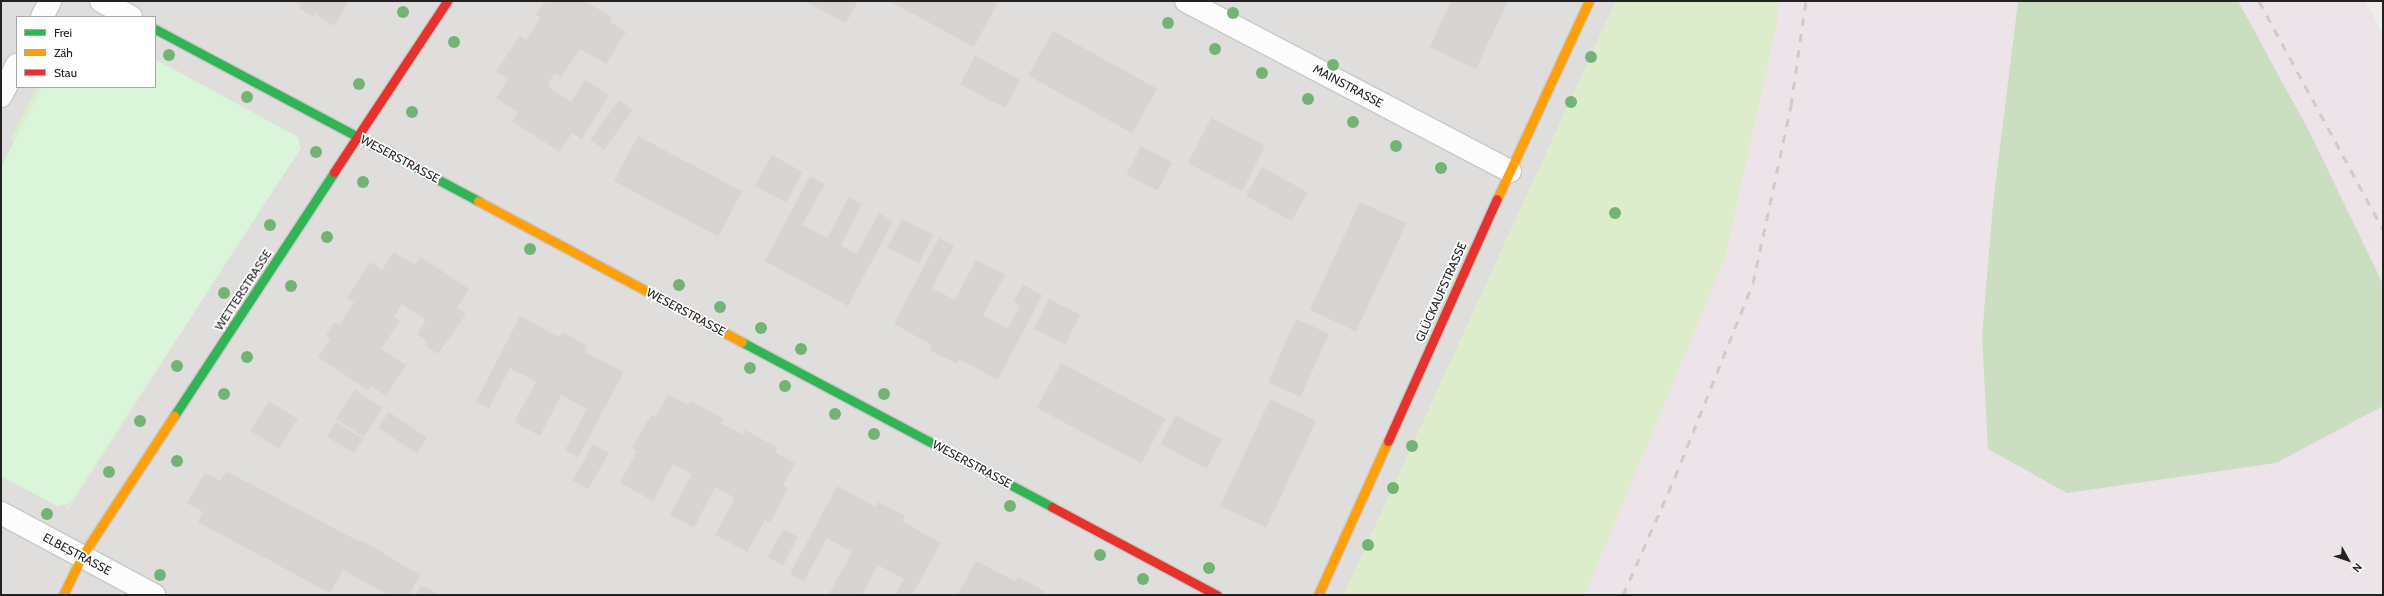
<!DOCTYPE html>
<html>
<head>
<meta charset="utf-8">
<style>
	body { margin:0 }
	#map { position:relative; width:2384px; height:596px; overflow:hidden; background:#f0eeeb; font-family:Cabin,sans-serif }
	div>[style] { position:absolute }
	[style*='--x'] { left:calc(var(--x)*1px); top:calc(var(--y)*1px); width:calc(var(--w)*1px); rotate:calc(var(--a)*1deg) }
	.residential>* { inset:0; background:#dfdedc }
	.industrial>* { inset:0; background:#ede4e9 }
	.grass>* { inset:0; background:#ddeccb }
	.forest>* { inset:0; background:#cbdec1 }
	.park>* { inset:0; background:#daf5da }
	.building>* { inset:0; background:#d7d4d2; transform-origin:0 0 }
	.roads { filter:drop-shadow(1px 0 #c9c8c7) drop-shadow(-1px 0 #c9c8c7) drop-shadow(0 1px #c9c8c7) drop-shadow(0 -1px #c9c8c7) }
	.street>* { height:22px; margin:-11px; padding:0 11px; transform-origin:11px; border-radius:11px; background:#fdfcfc }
	.fast>* { height:9px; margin:-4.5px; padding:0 4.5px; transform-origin:4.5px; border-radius:4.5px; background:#30b455 }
	.slow>* { height:9px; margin:-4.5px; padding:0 4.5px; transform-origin:4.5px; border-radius:4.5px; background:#ff9f0a }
	.jam>* { height:9px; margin:-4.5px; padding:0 4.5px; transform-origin:4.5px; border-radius:4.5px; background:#e5322d }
	.rail>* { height:3px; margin-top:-1.5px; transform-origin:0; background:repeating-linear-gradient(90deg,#ccc 0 8px,transparent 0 16px) }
	.trees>* { width:12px; height:12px; margin:-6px; border-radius:50%; background:#73b476 }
	span { translate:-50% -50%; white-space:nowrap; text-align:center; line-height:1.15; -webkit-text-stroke:3.5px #fff; paint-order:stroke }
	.street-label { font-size:12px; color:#222 }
	.frame { position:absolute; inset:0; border:2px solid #222; pointer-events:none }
	.legend { position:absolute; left:16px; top:16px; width:140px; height:72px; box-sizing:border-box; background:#fff; border:1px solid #a7a7a7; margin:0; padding:5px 7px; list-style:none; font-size:12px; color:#222 }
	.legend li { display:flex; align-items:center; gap:8px; height:20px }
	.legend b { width:20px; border:1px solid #a7a7a7 }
	.north { position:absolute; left:2328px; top:540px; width:40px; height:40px; -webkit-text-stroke:3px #fff; paint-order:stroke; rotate:130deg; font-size:11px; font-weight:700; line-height:16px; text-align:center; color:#222 }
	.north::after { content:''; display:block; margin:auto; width:14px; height:18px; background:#222; clip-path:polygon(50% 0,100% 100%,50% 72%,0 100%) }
</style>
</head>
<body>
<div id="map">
	<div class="residential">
		<i style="clip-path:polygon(evenodd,1px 1px,1616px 1px,1344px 595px,1px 595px,1px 1px,17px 17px,155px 17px,155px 87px,17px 87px,17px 17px)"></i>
	</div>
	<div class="industrial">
		<i style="clip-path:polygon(1778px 1px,2365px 1px,2383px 33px,2383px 595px,1585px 595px,1725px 259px,1778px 19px)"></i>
	</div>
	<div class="grass">
		<i style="clip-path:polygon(1616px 1px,1778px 1px,1778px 19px,1725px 259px,1585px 595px,1344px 595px)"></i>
		<i style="clip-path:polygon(37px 87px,43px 87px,14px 142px,10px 140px)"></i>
		<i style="clip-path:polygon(245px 233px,68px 510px,66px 509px,70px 503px)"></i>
	</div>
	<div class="forest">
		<i style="clip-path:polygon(2018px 1px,2238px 1px,2310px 133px,2383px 284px,2383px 406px,2276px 463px,2067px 493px,1988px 449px,1982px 336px,1993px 204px)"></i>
	</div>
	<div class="park">
		<i style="clip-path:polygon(155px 59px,298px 137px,301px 148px,70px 503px,57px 506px,1px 476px,1px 167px,42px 87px,155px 87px)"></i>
	</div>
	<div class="building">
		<i style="clip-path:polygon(295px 1px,349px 1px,334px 26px,315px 14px,313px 17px,299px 8px,301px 5px)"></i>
		<i style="clip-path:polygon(545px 1px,550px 3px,552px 1px,586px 1px,612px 18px,610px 22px,626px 32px,606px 64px,580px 49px,561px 77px,554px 73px,547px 86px,571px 102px,585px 80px,609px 95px,582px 139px,572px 133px,560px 152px,512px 121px,518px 112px,496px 98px,508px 79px,496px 71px,520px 36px,526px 40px,541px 17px,536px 14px)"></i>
		<i style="clip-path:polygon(804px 1px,858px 1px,846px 23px)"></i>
		<i style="clip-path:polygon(889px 1px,997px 1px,998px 2px,974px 47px)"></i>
		<i style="clip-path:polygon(1451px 1px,1508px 1px,1476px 69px,1430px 47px)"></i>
		<i style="left:1053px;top:31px;width:119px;height:51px;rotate:29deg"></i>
		<i style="left:975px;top:56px;width:51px;height:32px;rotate:28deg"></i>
		<i style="left:619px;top:100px;width:17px;height:49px;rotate:36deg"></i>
		<i style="left:1211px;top:118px;width:61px;height:51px;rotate:27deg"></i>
		<i style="left:638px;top:136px;width:118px;height:51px;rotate:28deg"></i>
		<i style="left:1141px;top:146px;width:35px;height:32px;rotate:27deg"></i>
		<i style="left:772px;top:155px;width:35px;height:35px;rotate:29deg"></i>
		<i style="left:1262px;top:167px;width:52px;height:33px;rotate:29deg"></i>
		<i style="clip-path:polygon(810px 176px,825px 184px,802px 225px,827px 238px,849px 197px,862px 204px,841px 246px,857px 254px,879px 213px,893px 221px,848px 306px,765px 261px)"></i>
		<i style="left:1360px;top:202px;width:51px;height:119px;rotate:25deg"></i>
		<i style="left:902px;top:219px;width:35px;height:32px;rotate:27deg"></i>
		<i style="clip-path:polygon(939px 238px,954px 246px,932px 288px,955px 300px,976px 260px,1005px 275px,983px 315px,1008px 329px,1020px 306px,1013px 302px,1023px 285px,1042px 295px,998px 380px,959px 359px,957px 364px,930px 350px,932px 345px,894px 324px)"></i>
		<i style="clip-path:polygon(394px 252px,415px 265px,421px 257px,469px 289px,457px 308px,466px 314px,438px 354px,425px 345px,427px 341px,417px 334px,426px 320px,402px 304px,394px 317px,400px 321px,381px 349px,406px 365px,386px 396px,371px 386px,368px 390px,318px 357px,330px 339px,326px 336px,334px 322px,339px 325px,354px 302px,347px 298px,370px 262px,382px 270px)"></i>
		<i style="left:1049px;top:299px;width:35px;height:33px;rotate:27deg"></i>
		<i style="clip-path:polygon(520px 316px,559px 337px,562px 332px,588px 346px,585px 352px,624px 372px,578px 457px,565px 450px,587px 409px,561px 395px,540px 436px,514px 422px,536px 382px,510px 368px,489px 408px,476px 402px)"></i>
		<i style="left:1296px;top:319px;width:36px;height:69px;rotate:24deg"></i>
		<i style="left:1061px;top:363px;width:118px;height:51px;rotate:28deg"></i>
		<i style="left:355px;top:390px;width:33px;height:35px;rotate:33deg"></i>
		<i style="clip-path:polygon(668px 395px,688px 405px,691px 401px,724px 419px,721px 423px,743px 435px,745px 430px,778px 448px,775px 452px,795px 463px,783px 486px,788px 488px,770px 523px,765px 520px,747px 552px,715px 535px,735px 498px,715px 487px,694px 528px,670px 515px,692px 474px,673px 464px,653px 501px,620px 483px,637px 451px,632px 448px,651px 415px,656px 417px)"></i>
		<i style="left:1270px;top:399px;width:51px;height:118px;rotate:25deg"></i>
		<i style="left:269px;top:401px;width:34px;height:35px;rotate:32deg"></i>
		<i style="left:389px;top:412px;width:46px;height:19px;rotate:34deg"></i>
		<i style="left:1176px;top:415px;width:52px;height:33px;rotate:28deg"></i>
		<i style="left:336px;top:422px;width:32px;height:17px;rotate:32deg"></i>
		<i style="left:593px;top:444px;width:18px;height:42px;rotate:29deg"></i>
		<i style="clip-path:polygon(226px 471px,358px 541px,360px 539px,420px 575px,409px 595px,389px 595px,343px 570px,330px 593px,198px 522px,203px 512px,187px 503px,205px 473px,220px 481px)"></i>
		<i style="clip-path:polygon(837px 486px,876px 507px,878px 502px,905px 516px,902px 521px,941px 543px,912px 595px,895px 595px,904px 579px,878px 565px,862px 595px,829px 594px,852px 552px,827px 538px,804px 581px,790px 574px)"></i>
		<i style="left:783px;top:529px;width:17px;height:32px;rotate:28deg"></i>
		<i style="clip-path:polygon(976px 561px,1015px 581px,1018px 577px,1044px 591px,1042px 595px,957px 595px)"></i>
		<i style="clip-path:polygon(421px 585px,440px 595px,416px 595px)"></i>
	</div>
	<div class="roads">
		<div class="street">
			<i style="--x:101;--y:1;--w:34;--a:28"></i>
			<i style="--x:1186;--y:1;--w:366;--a:27.7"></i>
			<i style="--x:42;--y:17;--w:18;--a:-63"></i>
			<i style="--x:1;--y:96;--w:35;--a:-63"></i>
			<i style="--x:1;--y:513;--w:174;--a:28.2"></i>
		</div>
		<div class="fast">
			<i style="--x:155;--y:29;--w:366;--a:28"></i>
			<i style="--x:742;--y:342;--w:351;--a:28"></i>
			<i style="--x:174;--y:416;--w:292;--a:-56.7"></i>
		</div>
		<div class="slow">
			<i style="--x:1497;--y:199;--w:218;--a:-65.1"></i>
			<i style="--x:478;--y:201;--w:299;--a:28.1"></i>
			<i style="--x:63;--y:595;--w:43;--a:-64"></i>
			<i style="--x:82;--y:556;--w:168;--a:-56.7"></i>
			<i style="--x:1318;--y:595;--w:169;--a:-65.6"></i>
		</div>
		<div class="jam">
			<i style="--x:334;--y:172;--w:205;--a:-56.5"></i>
			<i style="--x:1388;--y:441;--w:265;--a:-65.8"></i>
			<i style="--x:1052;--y:507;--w:187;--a:28.1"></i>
		</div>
	</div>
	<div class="rail">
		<i style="--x:2259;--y:1;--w:260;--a:61.5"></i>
		<i style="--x:1623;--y:595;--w:129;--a:-66.2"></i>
		<i style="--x:1675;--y:477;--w:209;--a:-68.1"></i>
		<i style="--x:1753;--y:283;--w:182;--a:-77.9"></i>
		<i style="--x:1791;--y:105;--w:105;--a:-81.8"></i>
	</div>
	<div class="trees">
		<i style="left:403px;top:12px"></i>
		<i style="left:1233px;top:13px"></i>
		<i style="left:1168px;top:23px"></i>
		<i style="left:454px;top:42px"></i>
		<i style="left:1215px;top:49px"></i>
		<i style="left:169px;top:55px"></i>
		<i style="left:1591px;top:57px"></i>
		<i style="left:1333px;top:65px"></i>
		<i style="left:1262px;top:73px"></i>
		<i style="left:359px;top:84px"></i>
		<i style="left:247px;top:97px"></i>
		<i style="left:1308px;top:99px"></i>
		<i style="left:1571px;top:102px"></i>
		<i style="left:412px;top:112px"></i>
		<i style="left:1353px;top:122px"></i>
		<i style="left:1396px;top:146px"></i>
		<i style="left:316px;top:152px"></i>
		<i style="left:1441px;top:168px"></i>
		<i style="left:363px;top:182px"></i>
		<i style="left:1615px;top:213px"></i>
		<i style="left:270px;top:225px"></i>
		<i style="left:327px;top:237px"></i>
		<i style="left:530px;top:249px"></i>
		<i style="left:679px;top:285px"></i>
		<i style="left:291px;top:286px"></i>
		<i style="left:224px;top:293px"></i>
		<i style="left:720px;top:307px"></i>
		<i style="left:761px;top:328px"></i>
		<i style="left:801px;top:349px"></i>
		<i style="left:247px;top:357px"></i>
		<i style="left:177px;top:366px"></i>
		<i style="left:750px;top:368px"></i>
		<i style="left:785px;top:386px"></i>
		<i style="left:224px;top:394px"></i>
		<i style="left:884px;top:394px"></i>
		<i style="left:835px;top:414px"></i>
		<i style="left:140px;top:421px"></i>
		<i style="left:874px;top:434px"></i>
		<i style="left:1412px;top:446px"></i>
		<i style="left:177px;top:461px"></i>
		<i style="left:109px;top:472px"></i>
		<i style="left:1393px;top:488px"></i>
		<i style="left:1010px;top:506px"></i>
		<i style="left:47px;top:514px"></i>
		<i style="left:1368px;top:545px"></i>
		<i style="left:1100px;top:555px"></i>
		<i style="left:1209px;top:568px"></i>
		<i style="left:160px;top:575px"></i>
		<i style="left:1143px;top:579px"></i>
	</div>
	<div class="street-label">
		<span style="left:1348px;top:86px;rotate:28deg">MAINSTRASSE</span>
		<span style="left:400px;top:159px;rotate:28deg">WESERSTRASSE</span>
		<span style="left:243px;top:290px;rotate:-57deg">WETTERSTRASSE</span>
		<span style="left:1441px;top:292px;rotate:-66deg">GLÜCKAUFSTRASSE</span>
		<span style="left:686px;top:312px;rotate:28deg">WESERSTRASSE</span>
		<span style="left:972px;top:464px;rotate:28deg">WESERSTRASSE</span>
		<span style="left:77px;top:554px;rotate:28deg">ELBESTRASSE</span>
	</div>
	<div class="frame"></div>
	<ul class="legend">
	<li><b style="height:5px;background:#30b455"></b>Frei</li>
	<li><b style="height:5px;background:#ff9f0a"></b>Zäh</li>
	<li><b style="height:5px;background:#e5322d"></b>Stau</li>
	</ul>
	<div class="north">N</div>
</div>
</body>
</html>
